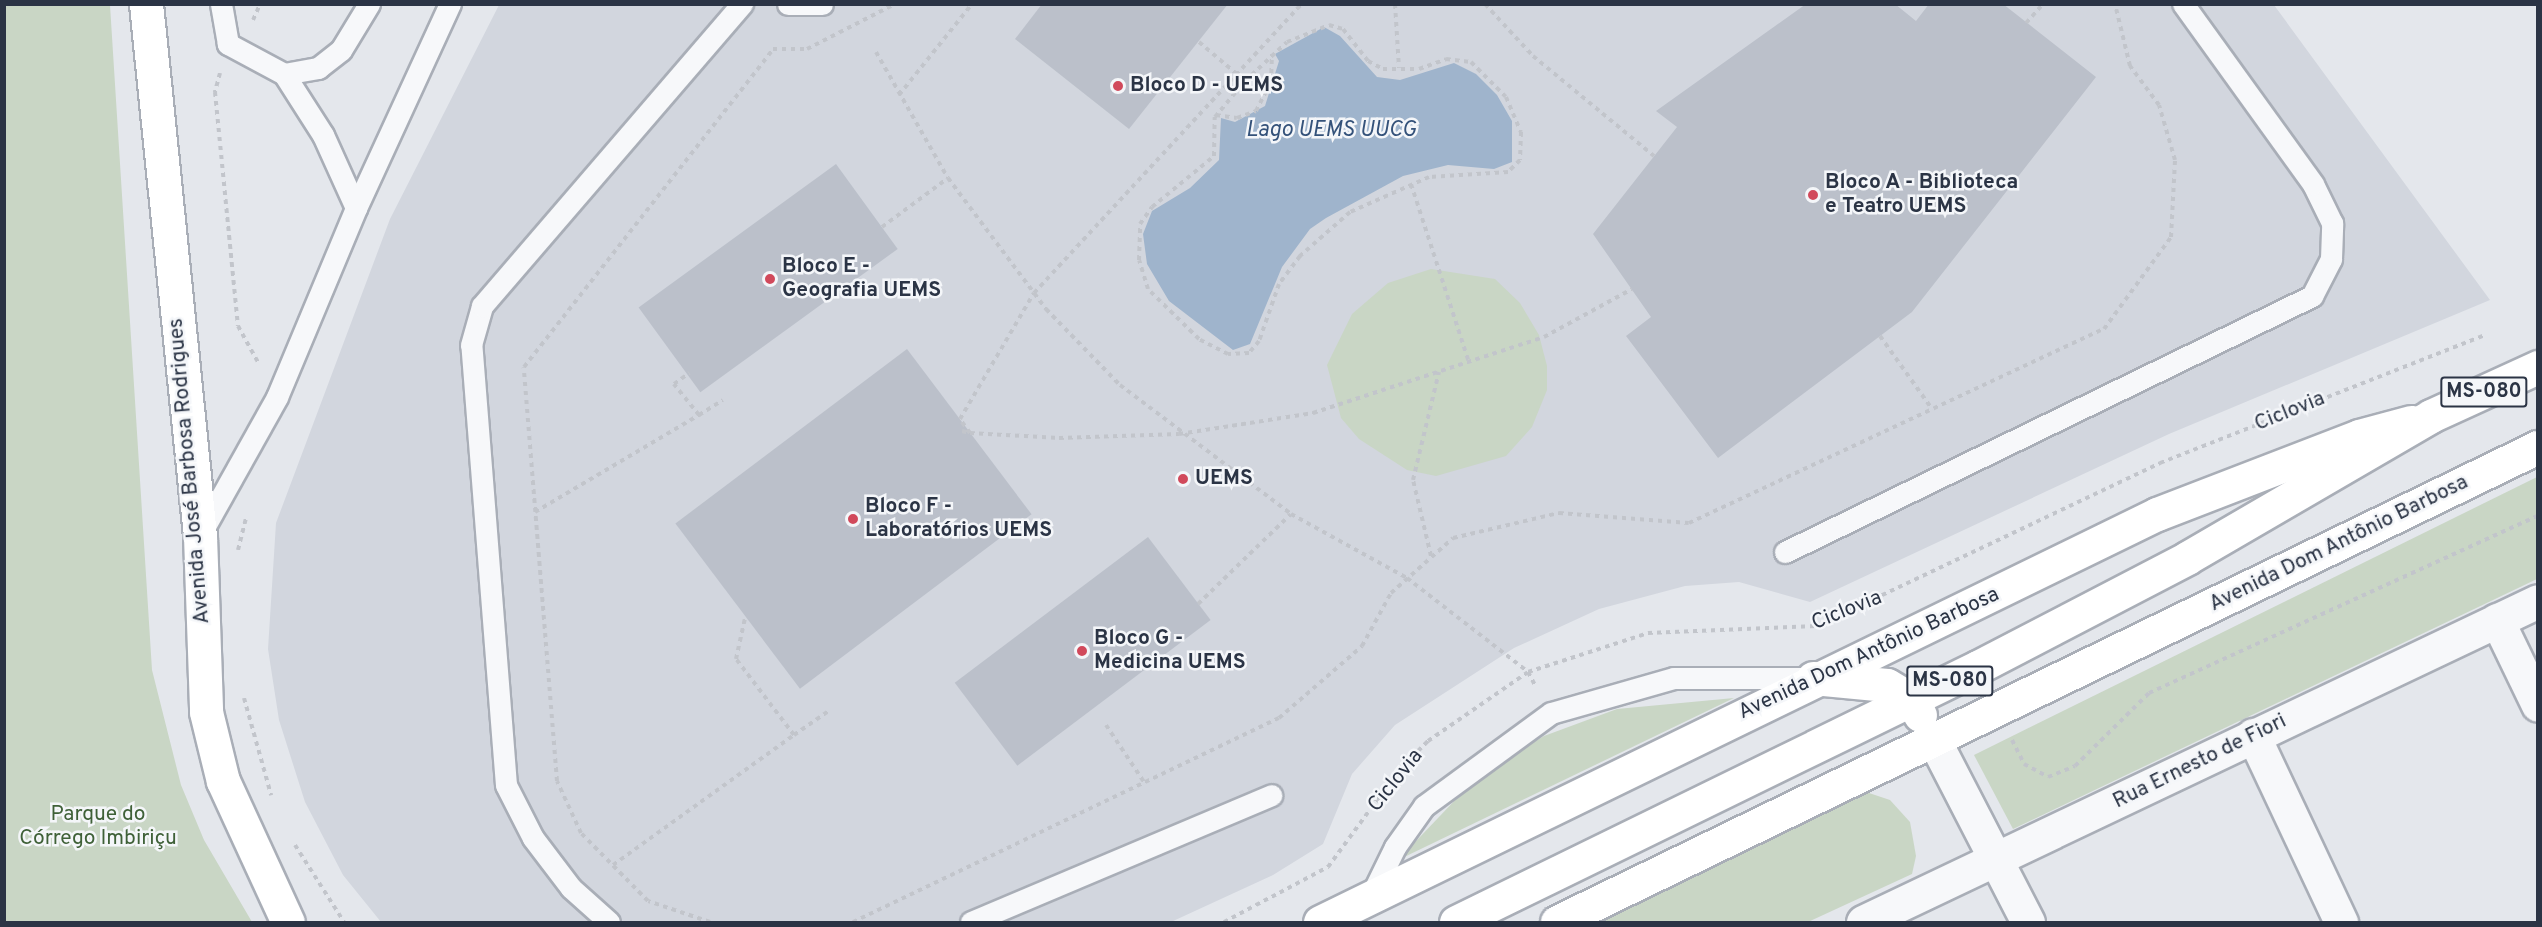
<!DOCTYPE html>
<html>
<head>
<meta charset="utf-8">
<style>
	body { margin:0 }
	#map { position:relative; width:2542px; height:927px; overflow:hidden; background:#e4e7ec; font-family:Overpass,sans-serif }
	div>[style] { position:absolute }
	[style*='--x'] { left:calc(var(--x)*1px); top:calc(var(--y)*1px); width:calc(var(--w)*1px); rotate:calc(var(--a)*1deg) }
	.built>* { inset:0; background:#d2d6de }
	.green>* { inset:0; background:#c9d6c5 }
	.water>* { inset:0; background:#9fb4cc }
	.building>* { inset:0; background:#bbc0ca; transform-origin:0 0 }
	.path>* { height:4px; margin-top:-2px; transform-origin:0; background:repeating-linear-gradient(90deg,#c2c5cb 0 4.5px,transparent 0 9px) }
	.roads { filter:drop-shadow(2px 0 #a9aeb7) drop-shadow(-2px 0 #a9aeb7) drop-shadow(0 2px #a9aeb7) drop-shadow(0 -2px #a9aeb7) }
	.lane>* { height:21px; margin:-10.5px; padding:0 10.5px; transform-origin:10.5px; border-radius:10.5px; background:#f7f8fa }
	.street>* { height:33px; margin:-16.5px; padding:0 16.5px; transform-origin:16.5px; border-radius:16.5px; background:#f7f8fa }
	.secondary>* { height:33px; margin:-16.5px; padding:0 16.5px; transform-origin:16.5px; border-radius:16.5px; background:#fff }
	.primary>* { height:33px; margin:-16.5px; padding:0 16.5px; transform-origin:16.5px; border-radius:16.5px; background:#fff }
	.dots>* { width:16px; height:16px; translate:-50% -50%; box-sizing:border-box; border:3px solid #f4f6f9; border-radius:50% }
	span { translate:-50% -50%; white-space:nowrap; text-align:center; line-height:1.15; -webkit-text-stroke:5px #f4f6f9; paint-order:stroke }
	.shield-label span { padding:2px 4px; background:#f4f6f9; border:2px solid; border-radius:4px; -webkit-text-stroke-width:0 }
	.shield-label { font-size:20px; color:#2b3445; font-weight:700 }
	.poi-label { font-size:21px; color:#2b3445; font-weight:700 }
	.left { translate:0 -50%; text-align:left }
	.street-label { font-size:21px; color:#2b3445 }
	.park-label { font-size:21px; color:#3f6138 }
	.water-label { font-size:22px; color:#34527a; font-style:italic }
	.frame { position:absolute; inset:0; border:6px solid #2b3445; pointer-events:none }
</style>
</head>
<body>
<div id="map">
	<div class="built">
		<i style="clip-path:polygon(499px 5px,2274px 5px,2490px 300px,2169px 434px,1810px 602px,1739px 582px,1685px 586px,1599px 609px,1514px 648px,1395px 725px,1352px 774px,1323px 844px,1273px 875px,1171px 922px,381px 922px,343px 875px,305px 802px,279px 720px,268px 649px,276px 523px,390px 219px)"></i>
	</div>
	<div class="green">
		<i style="clip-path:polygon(5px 4px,110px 5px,152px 670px,181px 785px,204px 840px,252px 922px,5px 922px)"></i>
		<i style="clip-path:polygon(1431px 269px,1495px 279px,1520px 303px,1539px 335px,1547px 366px,1547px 390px,1532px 427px,1506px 456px,1436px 476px,1407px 470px,1359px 439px,1341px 418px,1327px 365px,1352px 314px,1388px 283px)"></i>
		<i style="clip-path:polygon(2537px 477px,2537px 579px,2013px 829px,1974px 755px)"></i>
		<i style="clip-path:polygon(1734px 698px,1398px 860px,1478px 776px,1544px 736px,1617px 709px)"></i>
		<i style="clip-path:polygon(1863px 791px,1890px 800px,1910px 822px,1916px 856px,1912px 874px,1808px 922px,1595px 922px)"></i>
	</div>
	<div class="water">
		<i style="clip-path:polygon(1324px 27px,1340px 36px,1377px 77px,1400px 80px,1454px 63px,1476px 74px,1497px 95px,1512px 121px,1512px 162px,1494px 169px,1448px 165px,1403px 176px,1326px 218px,1310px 229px,1282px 267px,1250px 344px,1233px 350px,1169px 301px,1147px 264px,1143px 234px,1152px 211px,1190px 188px,1219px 160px,1221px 118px,1235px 122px,1265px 106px,1279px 61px,1275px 54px)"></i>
	</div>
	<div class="building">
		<i style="clip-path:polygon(1042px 4px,1228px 4px,1129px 129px,1015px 39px)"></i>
		<i style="clip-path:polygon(1806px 4px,1895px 4px,1916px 21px,1929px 4px,2003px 4px,2096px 77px,1912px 312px,1718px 458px,1626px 336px,1651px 317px,1593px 234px,1677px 127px,1656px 111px)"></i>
		<i style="left:836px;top:164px;width:105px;height:244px;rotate:54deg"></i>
		<i style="left:907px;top:349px;width:207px;height:290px;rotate:53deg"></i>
		<i style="left:1148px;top:537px;width:104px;height:242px;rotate:53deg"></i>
	</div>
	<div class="path">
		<i style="--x:1395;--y:4;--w:64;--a:86.4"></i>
		<i style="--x:1485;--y:4;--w:71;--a:47.3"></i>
		<i style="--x:1533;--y:56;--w:157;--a:39.6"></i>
		<i style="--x:253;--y:20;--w:17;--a:-66"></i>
		<i style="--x:2026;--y:23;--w:25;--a:-48"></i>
		<i style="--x:1329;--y:25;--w:15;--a:16"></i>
		<i style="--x:1343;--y:29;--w:41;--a:52"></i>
		<i style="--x:1368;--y:61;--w:17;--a:28"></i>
		<i style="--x:1383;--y:69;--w:36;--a:0"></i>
		<i style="--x:1419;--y:69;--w:29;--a:-20"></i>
		<i style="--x:1446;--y:59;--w:25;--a:7"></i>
		<i style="--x:1471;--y:62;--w:49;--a:45"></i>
		<i style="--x:1506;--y:97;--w:38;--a:67"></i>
		<i style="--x:1521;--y:132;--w:28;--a:92"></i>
		<i style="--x:1520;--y:160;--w:17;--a:135"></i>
		<i style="--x:1508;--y:172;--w:79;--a:176.4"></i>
		<i style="--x:1429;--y:177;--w:86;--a:156.1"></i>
		<i style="--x:1350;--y:212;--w:67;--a:138.7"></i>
		<i style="--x:1300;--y:256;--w:35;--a:127"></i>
		<i style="--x:1279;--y:284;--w:60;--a:109.3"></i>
		<i style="--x:1259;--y:341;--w:16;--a:130"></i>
		<i style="--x:1249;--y:353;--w:21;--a:177"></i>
		<i style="--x:1228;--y:354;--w:33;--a:-153"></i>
		<i style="--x:1199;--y:339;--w:71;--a:-135.6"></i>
		<i style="--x:1148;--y:289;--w:30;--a:-107"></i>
		<i style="--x:1139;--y:260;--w:36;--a:-88"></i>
		<i style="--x:1140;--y:224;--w:21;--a:-55"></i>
		<i style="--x:1152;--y:207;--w:80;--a:-39.4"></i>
		<i style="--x:1214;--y:156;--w:39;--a:-89"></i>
		<i style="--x:1215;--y:117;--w:47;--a:-50.2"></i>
		<i style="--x:1245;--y:81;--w:57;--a:-42.9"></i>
		<i style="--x:1287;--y:42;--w:45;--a:-22"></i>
		<i style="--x:1199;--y:42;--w:60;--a:40.3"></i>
		<i style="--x:876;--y:52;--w:145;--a:60.3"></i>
		<i style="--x:948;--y:178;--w:164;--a:53.2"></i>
		<i style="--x:1046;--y:309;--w:106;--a:45.8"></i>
		<i style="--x:1120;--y:385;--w:214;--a:37"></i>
		<i style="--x:1291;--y:514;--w:132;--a:28.9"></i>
		<i style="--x:1407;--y:578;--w:153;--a:37.8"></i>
		<i style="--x:1528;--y:672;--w:17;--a:62"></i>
		<i style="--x:220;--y:73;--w:20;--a:105"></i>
		<i style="--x:215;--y:92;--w:235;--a:84.4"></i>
		<i style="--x:238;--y:326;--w:43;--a:61.1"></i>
		<i style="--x:899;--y:95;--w:117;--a:-51.3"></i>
		<i style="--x:1216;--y:115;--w:21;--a:8"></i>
		<i style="--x:1237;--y:118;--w:20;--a:-20"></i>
		<i style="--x:1256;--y:111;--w:33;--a:-63"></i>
		<i style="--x:1271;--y:82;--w:28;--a:-88"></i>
		<i style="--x:1411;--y:184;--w:187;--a:72"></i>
		<i style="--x:882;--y:227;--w:82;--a:-36.6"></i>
		<i style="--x:1880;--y:336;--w:90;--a:54.5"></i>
		<i style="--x:699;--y:415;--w:28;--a:-32"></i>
		<i style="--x:962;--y:431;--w:8;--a:14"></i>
		<i style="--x:970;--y:433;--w:17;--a:-126"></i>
		<i style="--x:960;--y:419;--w:146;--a:-59.6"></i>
		<i style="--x:1034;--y:293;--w:394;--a:-47.2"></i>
		<i style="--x:970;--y:433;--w:89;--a:3.2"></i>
		<i style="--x:1059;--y:438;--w:120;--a:-1.9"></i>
		<i style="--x:1179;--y:434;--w:136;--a:-8.9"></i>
		<i style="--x:1313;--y:413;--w:243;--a:-18.2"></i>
		<i style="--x:1544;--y:337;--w:100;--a:-28.6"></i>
		<i style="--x:535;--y:512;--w:191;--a:-30.6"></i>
		<i style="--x:699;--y:415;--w:40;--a:-129"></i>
		<i style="--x:674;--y:384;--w:19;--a:-36"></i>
		<i style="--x:238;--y:550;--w:34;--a:-76"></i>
		<i style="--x:1431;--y:556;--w:78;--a:-103.3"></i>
		<i style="--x:1413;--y:480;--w:111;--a:-76.5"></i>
		<i style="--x:1198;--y:604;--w:129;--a:-44.1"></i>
		<i style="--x:244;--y:698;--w:101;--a:74.4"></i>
		<i style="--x:1106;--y:725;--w:69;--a:56.3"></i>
		<i style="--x:794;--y:735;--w:44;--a:-34.8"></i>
		<i style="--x:2012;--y:740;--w:27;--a:63"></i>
		<i style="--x:2024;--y:764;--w:27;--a:28"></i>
		<i style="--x:2048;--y:777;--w:29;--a:-22"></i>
		<i style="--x:2075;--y:766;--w:104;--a:-44.6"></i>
		<i style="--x:2149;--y:693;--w:427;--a:-24.5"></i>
		<i style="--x:295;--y:845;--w:91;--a:57.5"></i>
		<i style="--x:613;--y:865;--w:223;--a:-35.7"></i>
		<i style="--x:794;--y:735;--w:96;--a:-127.3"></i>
		<i style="--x:736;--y:659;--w:42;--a:-77.6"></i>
		<i style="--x:710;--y:922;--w:65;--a:-161.3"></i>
		<i style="--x:648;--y:901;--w:95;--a:-134.6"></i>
		<i style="--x:581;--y:833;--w:57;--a:-114.8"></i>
		<i style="--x:557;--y:781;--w:415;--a:-94.6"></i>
		<i style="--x:524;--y:367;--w:404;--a:-51.9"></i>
		<i style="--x:773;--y:49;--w:34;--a:0"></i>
		<i style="--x:807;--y:49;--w:99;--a:-27.1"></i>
		<i style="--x:853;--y:922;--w:472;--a:-25.6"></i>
		<i style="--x:1279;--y:718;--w:110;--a:-40.9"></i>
		<i style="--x:1362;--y:646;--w:60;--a:-61.3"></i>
		<i style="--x:1391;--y:593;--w:83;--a:-41.6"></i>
		<i style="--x:1453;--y:538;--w:109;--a:-13.3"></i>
		<i style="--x:1559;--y:513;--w:130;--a:4.4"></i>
		<i style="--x:1689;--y:523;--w:458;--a:-25.1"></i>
		<i style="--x:2104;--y:329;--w:114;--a:-53.9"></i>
		<i style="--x:2171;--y:237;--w:77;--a:-87"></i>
		<i style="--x:2175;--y:160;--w:57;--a:-106.2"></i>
		<i style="--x:2159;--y:105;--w:49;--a:-126.6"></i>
		<i style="--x:2130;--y:66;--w:64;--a:-103.6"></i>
		<i style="--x:1224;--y:922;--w:118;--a:-27.9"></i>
		<i style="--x:1328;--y:867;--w:120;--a:-53.8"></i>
		<i style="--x:1399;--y:770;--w:41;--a:-45"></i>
		<i style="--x:1428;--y:741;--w:121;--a:-34.6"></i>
		<i style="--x:1528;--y:672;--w:126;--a:-18"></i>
		<i style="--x:1648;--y:633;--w:169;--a:-2.4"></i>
		<i style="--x:1817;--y:626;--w:380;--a:-25.4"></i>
		<i style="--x:2160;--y:463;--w:349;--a:-21.5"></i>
	</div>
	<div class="roads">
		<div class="lane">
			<i style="--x:788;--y:4;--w:34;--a:0"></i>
			<i style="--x:284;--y:74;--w:35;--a:-10"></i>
			<i style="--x:318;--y:68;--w:29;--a:-38"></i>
			<i style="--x:341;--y:50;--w:54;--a:-58.7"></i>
			<i style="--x:356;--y:208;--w:225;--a:-65.3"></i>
			<i style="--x:200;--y:535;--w:158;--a:-60.8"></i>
			<i style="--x:277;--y:397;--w:205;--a:-67.3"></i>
			<i style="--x:356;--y:208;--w:80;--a:-114.3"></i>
			<i style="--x:323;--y:135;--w:72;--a:-122.6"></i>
			<i style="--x:284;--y:74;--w:64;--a:-151.8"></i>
			<i style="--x:228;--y:44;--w:41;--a:-99.9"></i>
			<i style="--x:1785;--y:552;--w:586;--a:-25.91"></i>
			<i style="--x:2312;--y:296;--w:42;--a:-62.8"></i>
			<i style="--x:2331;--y:259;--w:36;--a:-88"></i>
			<i style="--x:2332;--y:223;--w:43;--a:-116"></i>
			<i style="--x:2313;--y:184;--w:222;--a:-125.8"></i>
			<i style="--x:1371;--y:896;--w:55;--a:-63.9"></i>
			<i style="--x:1395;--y:847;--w:50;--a:-54.7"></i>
			<i style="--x:1424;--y:806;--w:157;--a:-36.2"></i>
			<i style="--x:1551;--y:713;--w:128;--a:-15.9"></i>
			<i style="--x:1674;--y:678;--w:136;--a:0"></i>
			<i style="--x:609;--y:922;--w:51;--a:-138.2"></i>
			<i style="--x:571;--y:888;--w:63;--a:-127.2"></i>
			<i style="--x:533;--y:838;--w:59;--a:-117"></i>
			<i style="--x:506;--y:785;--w:441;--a:-94.5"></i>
			<i style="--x:471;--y:345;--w:41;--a:-74.2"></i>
			<i style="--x:482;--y:306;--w:399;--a:-49.3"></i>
			<i style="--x:971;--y:922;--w:326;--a:-22.9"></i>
		</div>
		<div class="street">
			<i style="--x:2497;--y:620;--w:94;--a:64.2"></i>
			<i style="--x:2253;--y:735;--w:207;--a:64.8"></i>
			<i style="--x:1934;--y:740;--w:205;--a:62.7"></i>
			<i style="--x:1863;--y:922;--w:747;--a:-25.43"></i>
		</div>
		<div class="secondary">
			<i style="--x:146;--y:4;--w:535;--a:84.2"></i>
			<i style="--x:200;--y:536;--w:176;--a:88"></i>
			<i style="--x:206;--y:712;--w:71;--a:76.2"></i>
			<i style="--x:223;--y:781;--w:155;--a:65.3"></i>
			<i style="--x:1320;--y:922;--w:931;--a:-25.99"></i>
			<i style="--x:2157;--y:514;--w:217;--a:-21.1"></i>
			<i style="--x:2359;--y:436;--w:54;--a:-15.1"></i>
		</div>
		<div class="primary">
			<i style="--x:1813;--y:678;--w:74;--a:5.4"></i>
			<i style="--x:1887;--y:685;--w:29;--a:31"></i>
			<i style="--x:1912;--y:700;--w:17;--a:62"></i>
			<i style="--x:1456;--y:922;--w:581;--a:-26.04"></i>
			<i style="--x:1978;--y:667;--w:236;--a:-27.5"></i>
			<i style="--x:2187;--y:558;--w:282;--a:-30.2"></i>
			<i style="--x:2431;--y:416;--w:118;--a:-24.6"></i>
			<i style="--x:1557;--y:922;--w:1090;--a:-25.84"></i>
		</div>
	</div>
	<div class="dots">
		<i style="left:1118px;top:86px;background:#d1495b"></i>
		<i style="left:1813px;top:195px;background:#d1495b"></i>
		<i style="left:770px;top:279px;background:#d1495b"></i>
		<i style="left:1183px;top:479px;background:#d1495b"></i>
		<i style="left:853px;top:519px;background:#d1495b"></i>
		<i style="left:1082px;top:651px;background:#d1495b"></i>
	</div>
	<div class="shield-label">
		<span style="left:2484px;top:392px">MS-080</span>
		<span style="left:1950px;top:681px">MS-080</span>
	</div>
	<div class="poi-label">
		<span class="left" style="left:1130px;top:86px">Bloco D - UEMS</span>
		<span class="left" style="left:1825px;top:195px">Bloco A - Biblioteca<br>e Teatro UEMS</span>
		<span class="left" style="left:782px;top:279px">Bloco E -<br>Geografia UEMS</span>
		<span class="left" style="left:1195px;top:479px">UEMS</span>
		<span class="left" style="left:865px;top:519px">Bloco F -<br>Laboratórios UEMS</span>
		<span class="left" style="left:1094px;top:651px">Bloco G -<br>Medicina UEMS</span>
	</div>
	<div class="street-label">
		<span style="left:2290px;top:412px;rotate:-22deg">Ciclovia</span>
		<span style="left:190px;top:471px;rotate:-95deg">Avenida José Barbosa Rodrigues</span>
		<span style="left:2339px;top:544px;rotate:-26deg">Avenida Dom Antônio Barbosa</span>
		<span style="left:1847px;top:611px;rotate:-22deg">Ciclovia</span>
		<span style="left:1869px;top:654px;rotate:-25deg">Avenida Dom Antônio Barbosa</span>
		<span style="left:2200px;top:762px;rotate:-26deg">Rua Ernesto de Fiori</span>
		<span style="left:1396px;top:781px;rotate:-51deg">Ciclovia</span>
	</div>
	<div class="park-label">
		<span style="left:98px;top:827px">Parque do<br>Córrego Imbiriçu</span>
	</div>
	<div class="water-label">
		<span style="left:1331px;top:131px">Lago UEMS UUCG</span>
	</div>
	<div class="frame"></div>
</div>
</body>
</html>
